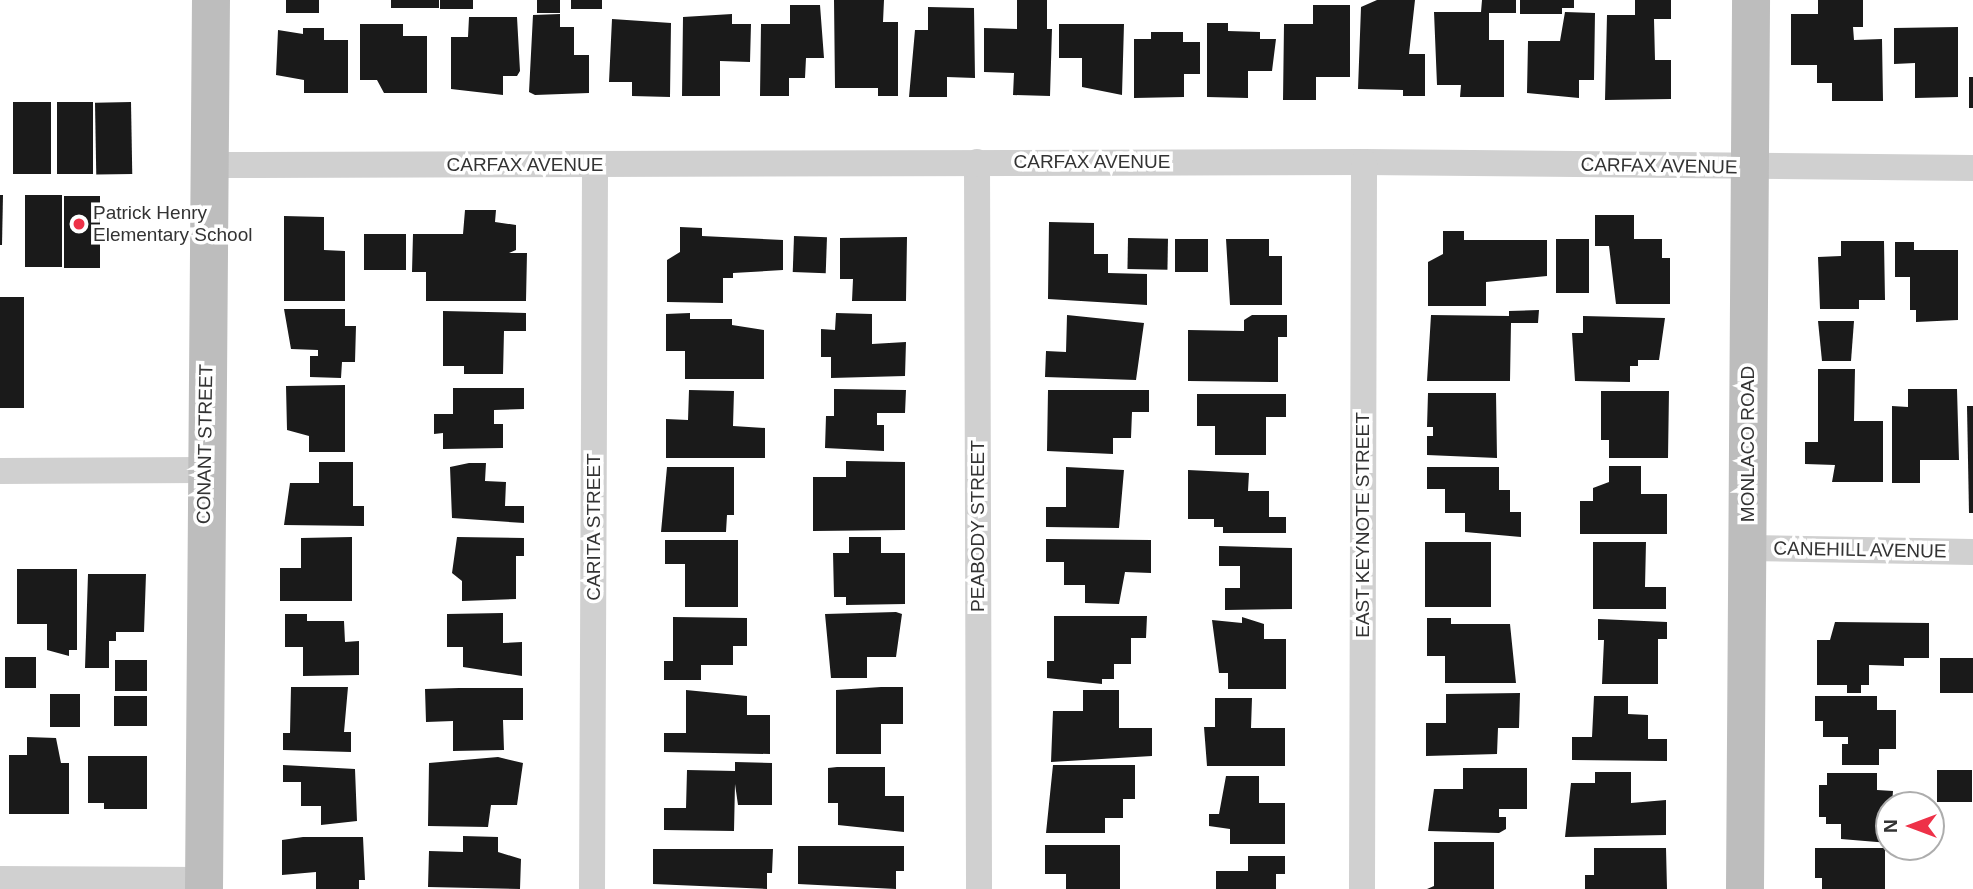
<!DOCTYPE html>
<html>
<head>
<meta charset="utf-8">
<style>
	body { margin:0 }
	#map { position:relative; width:1973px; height:889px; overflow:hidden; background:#fff; font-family:Helvetica,sans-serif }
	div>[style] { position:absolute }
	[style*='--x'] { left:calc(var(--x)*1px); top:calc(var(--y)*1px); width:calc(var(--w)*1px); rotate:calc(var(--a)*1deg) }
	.building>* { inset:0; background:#1a1a1a; transform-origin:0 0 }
	.street>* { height:26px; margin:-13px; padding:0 13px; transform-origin:13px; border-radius:13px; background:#d0d0d0 }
	.secondary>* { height:38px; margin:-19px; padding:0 19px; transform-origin:19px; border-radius:19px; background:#bdbdbd }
	.dots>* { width:19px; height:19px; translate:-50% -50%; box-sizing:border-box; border:4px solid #fff; border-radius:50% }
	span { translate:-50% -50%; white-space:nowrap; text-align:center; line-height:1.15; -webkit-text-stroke:7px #fff; paint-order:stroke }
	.street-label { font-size:19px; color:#333 }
	.poi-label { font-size:19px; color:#333 }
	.left { translate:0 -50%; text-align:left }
	.north { position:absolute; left:1875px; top:791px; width:70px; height:70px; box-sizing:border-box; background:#fff; border:2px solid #adadad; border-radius:50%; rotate:270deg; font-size:19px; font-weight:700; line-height:28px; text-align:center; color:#333 }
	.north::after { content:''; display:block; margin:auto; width:24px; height:32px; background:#ee3148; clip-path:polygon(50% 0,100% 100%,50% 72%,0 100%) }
</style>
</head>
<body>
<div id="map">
	<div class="building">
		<i style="left:286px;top:0;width:33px;height:13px"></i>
		<i style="left:391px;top:0;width:48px;height:8px"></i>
		<i style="left:440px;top:0;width:33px;height:9px"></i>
		<i style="left:537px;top:0;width:23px;height:13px"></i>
		<i style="left:571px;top:0;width:31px;height:9px"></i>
		<i style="clip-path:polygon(834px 0,884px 0,883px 22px,898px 22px,898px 96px,878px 96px,878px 88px,835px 88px)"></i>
		<i style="clip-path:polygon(1017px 0,1047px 0,1047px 29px,1052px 29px,1050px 96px,1013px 95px,1014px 73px,984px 72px,984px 28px,1017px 29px)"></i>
		<i style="clip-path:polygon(1377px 0,1415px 0,1409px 54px,1425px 54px,1425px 96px,1403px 96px,1403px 90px,1358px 89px,1361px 7px)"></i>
		<i style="clip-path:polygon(1482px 0,1516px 0,1516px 13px,1489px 13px,1489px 40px,1504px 40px,1504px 97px,1460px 97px,1461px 85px,1437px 85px,1434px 12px,1481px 12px)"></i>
		<i style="clip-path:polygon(1520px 0,1574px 0,1574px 8px,1562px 8px,1562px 14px,1520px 14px)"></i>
		<i style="clip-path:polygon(1635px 0,1671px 0,1671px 19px,1654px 19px,1655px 60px,1671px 60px,1671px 99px,1605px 100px,1607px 15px,1635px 15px)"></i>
		<i style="clip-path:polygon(1818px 0,1863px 0,1863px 27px,1853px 27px,1854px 40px,1882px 39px,1883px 101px,1832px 101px,1832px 83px,1817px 83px,1817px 65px,1791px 65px,1791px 14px,1818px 14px)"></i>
		<i style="clip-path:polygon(790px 5px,820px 5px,824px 58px,806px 58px,805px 78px,789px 78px,789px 96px,760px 96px,761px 24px,790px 24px)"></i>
		<i style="clip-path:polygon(1313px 5px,1350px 5px,1350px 77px,1316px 77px,1316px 100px,1283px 100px,1284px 24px,1313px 24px)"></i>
		<i style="clip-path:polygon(928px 7px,974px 8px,975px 78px,947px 77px,947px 97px,909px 97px,915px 30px,928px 30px)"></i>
		<i style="clip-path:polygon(1565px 12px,1595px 13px,1594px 80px,1579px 80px,1579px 98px,1527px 93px,1528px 41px,1560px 41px)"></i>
		<i style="clip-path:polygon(560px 14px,560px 27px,574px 27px,574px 55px,589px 55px,589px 93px,535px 95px,529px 92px,533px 15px)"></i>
		<i style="clip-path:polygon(732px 14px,732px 24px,751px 24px,750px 62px,720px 61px,720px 96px,682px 96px,683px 17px)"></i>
		<i style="clip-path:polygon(469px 17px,517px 17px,520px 71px,517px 76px,503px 76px,503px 95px,451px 89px,451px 37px,468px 37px)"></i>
		<i style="clip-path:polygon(612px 19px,671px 23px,670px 97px,632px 96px,632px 82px,609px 82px)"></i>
		<i style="clip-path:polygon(1207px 23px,1228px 23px,1228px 31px,1260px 32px,1260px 39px,1276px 39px,1272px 71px,1248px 71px,1248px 98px,1207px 97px)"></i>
		<i style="clip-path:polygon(360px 24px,403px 24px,403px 36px,427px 36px,427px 93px,384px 93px,377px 80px,360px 80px)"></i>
		<i style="clip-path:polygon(1059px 24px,1124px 24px,1122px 95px,1082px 87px,1082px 58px,1059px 58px)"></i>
		<i style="clip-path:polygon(1958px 27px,1958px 97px,1915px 98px,1915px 63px,1894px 64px,1894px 28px)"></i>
		<i style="clip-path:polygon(303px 28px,324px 28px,324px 40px,348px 40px,348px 93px,304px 93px,304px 80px,276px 75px,278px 30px,303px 34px)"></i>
		<i style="clip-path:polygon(1151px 32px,1183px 32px,1183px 42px,1200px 42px,1200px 74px,1184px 74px,1184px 97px,1134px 98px,1134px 39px,1151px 39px)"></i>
		<i style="left:1969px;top:77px;width:4px;height:31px"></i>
		<i style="left:13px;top:102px;width:38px;height:72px"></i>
		<i style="left:57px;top:102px;width:36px;height:72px"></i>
		<i style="left:131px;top:102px;width:72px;height:36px;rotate:89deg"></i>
		<i style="clip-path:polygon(0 195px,3px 195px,2px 245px,0 245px)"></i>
		<i style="left:25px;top:195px;width:37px;height:72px"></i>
		<i style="left:64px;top:196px;width:36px;height:72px"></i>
		<i style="clip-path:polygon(465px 210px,496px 210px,495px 222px,516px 225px,516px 250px,509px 253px,527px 253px,526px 301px,426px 301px,426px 272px,412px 272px,413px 234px,463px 234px)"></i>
		<i style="clip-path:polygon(1595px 215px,1634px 215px,1634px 239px,1662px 239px,1662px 258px,1670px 258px,1670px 304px,1616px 304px,1609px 246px,1595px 246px)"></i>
		<i style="clip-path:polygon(284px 216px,324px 217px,324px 250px,345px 251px,345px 301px,284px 301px)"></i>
		<i style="clip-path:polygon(1049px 222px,1094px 223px,1094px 254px,1108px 254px,1108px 273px,1147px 274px,1147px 305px,1048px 299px)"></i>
		<i style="clip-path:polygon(680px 227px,702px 228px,702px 236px,783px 240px,783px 270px,733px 273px,733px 278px,723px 278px,723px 303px,667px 302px,667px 260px,680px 252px)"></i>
		<i style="clip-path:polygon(1443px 231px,1464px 231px,1464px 240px,1547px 240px,1547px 276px,1486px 282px,1486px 306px,1428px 306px,1428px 262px,1443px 254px)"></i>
		<i style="left:364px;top:234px;width:42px;height:36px"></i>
		<i style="left:794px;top:236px;width:33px;height:36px;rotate:2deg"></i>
		<i style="clip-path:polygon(907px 237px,906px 301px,852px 301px,853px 279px,840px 279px,840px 238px)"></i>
		<i style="left:1128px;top:238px;width:40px;height:31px;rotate:1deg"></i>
		<i style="left:1175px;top:239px;width:33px;height:33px"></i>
		<i style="clip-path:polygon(1226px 239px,1269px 239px,1269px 256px,1282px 256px,1282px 305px,1230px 305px)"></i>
		<i style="left:1556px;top:239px;width:33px;height:54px"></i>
		<i style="clip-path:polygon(1841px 241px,1884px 241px,1885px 300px,1859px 300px,1859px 309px,1820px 309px,1818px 257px,1841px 256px)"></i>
		<i style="clip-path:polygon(1895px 242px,1914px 242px,1914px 250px,1958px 250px,1958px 320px,1916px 322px,1916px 310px,1910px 310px,1910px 277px,1895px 277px)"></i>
		<i style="left:0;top:297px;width:24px;height:111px"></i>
		<i style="clip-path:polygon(284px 309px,345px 309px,345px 326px,356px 326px,355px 362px,342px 362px,341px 378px,310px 377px,310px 356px,318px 356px,318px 350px,291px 349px)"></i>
		<i style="clip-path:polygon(1539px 310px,1538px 323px,1511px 323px,1510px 381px,1427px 381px,1431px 315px,1509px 316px,1509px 311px)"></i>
		<i style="clip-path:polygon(443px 311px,526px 313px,526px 331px,504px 331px,503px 374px,464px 374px,464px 366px,443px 366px)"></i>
		<i style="clip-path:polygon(690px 313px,690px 319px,732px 319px,732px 325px,764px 330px,764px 379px,685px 379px,685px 351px,666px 351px,666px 314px)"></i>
		<i style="clip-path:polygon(836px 313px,872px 314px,872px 344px,906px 342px,905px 376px,831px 378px,831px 357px,821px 357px,821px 329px,835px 330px)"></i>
		<i style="clip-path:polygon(1067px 315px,1144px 323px,1136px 380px,1045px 377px,1046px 351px,1066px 352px)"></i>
		<i style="clip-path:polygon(1252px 315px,1287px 315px,1287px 337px,1278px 337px,1278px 382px,1188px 381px,1188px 330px,1244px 331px,1244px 320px)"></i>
		<i style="clip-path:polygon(1583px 316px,1665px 318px,1659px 360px,1638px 360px,1638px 366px,1630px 366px,1630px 382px,1575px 381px,1572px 333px,1583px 333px)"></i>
		<i style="clip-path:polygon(1818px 321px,1854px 321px,1851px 361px,1822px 361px)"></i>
		<i style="clip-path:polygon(1818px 369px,1855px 369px,1854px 421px,1883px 421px,1883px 482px,1832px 482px,1835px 465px,1805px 464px,1805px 442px,1818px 442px)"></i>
		<i style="clip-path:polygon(345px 385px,345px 452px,309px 452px,309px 436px,287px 430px,286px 386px)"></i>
		<i style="clip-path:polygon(453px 388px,524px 388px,524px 409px,494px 410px,494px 424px,503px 424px,503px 448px,443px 449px,443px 433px,434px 434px,434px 414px,453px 414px)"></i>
		<i style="clip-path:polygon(834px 389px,906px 390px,905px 413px,877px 413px,877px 425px,884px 425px,884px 451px,825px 448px,826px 416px,834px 416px)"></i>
		<i style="clip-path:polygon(1908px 389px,1957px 389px,1959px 460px,1920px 460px,1920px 483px,1892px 483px,1892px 406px,1908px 407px)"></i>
		<i style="clip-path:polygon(689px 390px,734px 391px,733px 426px,765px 428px,765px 458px,666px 458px,666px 419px,688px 420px)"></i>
		<i style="clip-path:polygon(1048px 390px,1149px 390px,1149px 412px,1132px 412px,1131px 438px,1113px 438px,1113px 454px,1047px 451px)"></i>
		<i style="clip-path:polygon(1601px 391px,1669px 391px,1668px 458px,1609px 458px,1609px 440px,1601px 440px)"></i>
		<i style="clip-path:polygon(1428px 393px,1496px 393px,1497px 458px,1427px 455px,1427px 436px,1433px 436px,1433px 427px,1427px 427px)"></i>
		<i style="clip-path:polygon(1197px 394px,1286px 394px,1286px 417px,1266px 417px,1266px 455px,1215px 455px,1215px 426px,1197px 426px)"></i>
		<i style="clip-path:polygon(1967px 406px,1973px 406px,1973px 513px,1969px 513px)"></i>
		<i style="clip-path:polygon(846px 461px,905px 462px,905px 530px,813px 531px,813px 477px,846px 477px)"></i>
		<i style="clip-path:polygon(319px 462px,353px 462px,353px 506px,364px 506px,364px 526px,284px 525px,290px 483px,319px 483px)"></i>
		<i style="clip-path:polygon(469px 463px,486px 463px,485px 481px,506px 482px,505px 506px,524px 506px,524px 523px,452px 518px,450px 467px)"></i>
		<i style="clip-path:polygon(1609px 466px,1641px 466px,1641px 494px,1667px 494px,1667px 534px,1580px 534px,1580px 501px,1593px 501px,1593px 488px,1609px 482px)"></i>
		<i style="clip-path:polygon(667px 467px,734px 467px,734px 515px,727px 515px,726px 532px,661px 532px)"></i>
		<i style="clip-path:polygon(1066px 467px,1124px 470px,1119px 528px,1046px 527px,1046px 507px,1066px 507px)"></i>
		<i style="clip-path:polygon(1427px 467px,1499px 467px,1499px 490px,1510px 490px,1510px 512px,1521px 512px,1521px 537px,1465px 532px,1465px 513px,1445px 513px,1445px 489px,1427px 489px)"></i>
		<i style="clip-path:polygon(1188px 470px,1249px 473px,1248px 491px,1269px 491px,1269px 517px,1286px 517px,1286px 533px,1223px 533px,1223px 527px,1214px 527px,1214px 519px,1188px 519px)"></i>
		<i style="clip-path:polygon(352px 537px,352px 601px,280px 601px,280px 568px,301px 568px,301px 538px)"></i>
		<i style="clip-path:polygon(457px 537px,524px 538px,524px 556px,516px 556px,516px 599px,462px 601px,462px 581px,452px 573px)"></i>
		<i style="clip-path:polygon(849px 537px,881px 537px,881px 553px,905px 553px,905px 604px,846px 605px,846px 597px,834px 597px,833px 553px,849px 553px)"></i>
		<i style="clip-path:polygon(1046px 539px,1151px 540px,1151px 573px,1125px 572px,1119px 604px,1085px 603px,1085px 585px,1064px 585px,1064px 562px,1046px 562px)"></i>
		<i style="clip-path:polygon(665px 540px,738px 540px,738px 607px,685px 607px,685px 564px,665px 564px)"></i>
		<i style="left:1425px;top:542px;width:66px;height:65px"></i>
		<i style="clip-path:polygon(1593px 542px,1646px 542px,1645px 587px,1666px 587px,1666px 609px,1593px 609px)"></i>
		<i style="clip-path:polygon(1219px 546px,1292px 548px,1292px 609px,1225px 610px,1225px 588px,1240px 588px,1240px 566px,1219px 566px)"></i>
		<i style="clip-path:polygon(17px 569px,77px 569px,77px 650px,69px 650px,69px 656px,47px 650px,47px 624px,17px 624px)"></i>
		<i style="clip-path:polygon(88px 574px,146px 574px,144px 632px,116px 632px,116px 641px,109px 641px,109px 668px,85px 668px)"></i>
		<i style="clip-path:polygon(896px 612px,902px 614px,896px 657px,867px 657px,867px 678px,831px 678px,825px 614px)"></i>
		<i style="clip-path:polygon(503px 613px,503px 643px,522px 642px,522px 676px,463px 667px,463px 647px,447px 647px,447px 614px)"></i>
		<i style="clip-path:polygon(285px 614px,307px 614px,307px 621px,344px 621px,345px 642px,359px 641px,359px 675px,303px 676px,303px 647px,285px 647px)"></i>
		<i style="clip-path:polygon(1054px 616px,1147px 616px,1146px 638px,1131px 638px,1131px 664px,1114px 664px,1114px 679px,1102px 679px,1102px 684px,1047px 678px,1047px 661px,1054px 661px)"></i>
		<i style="clip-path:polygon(673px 617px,747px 618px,747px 646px,733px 646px,733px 665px,701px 665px,701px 680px,664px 680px,664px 661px,673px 661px)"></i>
		<i style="clip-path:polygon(1242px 617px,1264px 624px,1264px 639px,1286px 639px,1286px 689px,1228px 689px,1228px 673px,1219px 673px,1212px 620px,1242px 623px)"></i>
		<i style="clip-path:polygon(1427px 618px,1451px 618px,1451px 624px,1510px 624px,1516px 683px,1445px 683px,1445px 656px,1427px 656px)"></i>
		<i style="clip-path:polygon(1598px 619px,1667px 622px,1667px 639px,1658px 639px,1658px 684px,1602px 684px,1604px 640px,1598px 640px)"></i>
		<i style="clip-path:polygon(1835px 622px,1929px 623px,1929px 658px,1904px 658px,1904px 666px,1869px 665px,1869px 685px,1861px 685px,1861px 693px,1847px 693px,1847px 685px,1817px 685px,1817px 640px,1830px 640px)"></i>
		<i style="left:5px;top:657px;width:31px;height:31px"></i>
		<i style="left:1940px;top:658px;width:33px;height:35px"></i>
		<i style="left:115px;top:660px;width:32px;height:31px"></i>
		<i style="clip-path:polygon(291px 687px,348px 687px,344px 732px,351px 732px,351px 752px,283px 750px,283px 733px,290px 733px)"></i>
		<i style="clip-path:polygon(881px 687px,903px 687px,903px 724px,881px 724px,881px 754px,836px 754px,836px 690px)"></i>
		<i style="clip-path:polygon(459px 688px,523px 688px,523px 720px,503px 720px,504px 750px,453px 751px,453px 721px,426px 722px,425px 689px)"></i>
		<i style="clip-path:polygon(686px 690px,747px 696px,747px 715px,770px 715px,770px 754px,664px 752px,664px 733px,686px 733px)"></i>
		<i style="clip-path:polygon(1083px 690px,1119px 690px,1119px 728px,1152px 728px,1152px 756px,1051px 762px,1053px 711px,1083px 711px)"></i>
		<i style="clip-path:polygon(1520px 693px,1519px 728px,1498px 728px,1497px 754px,1426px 756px,1426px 723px,1446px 723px,1446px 694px)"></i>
		<i style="left:50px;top:694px;width:30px;height:33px"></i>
		<i style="left:114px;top:696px;width:33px;height:30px"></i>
		<i style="clip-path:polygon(1594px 696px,1628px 696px,1628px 714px,1648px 715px,1648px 739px,1667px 739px,1667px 761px,1572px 760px,1572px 737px,1592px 737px)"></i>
		<i style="clip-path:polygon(1815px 696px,1877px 696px,1877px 710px,1896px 710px,1896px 749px,1879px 749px,1879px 765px,1842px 765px,1842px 744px,1848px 744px,1848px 737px,1823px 737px,1823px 721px,1815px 721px)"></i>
		<i style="clip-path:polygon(1215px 698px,1252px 698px,1251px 728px,1285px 728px,1285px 766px,1207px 766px,1204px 727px,1215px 727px)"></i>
		<i style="clip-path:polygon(27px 737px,56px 738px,61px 763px,69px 763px,69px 814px,9px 814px,9px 755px,27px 755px)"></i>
		<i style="clip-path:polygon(88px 756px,147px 756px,147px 809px,104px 809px,104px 803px,88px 803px)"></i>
		<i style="clip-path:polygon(498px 757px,523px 763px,517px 805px,491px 805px,488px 827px,428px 826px,429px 763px)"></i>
		<i style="clip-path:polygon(735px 762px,772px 763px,772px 805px,738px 805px,735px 784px,734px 831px,664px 830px,664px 808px,686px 808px,687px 770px,735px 771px)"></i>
		<i style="clip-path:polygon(283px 765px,355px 769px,357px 821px,321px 825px,321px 806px,301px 806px,301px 782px,283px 782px)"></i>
		<i style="clip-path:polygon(1053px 765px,1135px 765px,1135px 799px,1123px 799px,1123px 818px,1105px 818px,1105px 833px,1046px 833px)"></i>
		<i style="clip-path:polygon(837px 767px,885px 767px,885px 796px,904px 796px,904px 832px,838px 825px,838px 803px,828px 803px,828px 768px)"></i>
		<i style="clip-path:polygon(1463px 768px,1527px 768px,1527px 809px,1499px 809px,1499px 817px,1506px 817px,1506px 829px,1499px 833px,1428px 831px,1434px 789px,1463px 789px)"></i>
		<i style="left:1972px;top:770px;width:32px;height:35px;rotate:90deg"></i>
		<i style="clip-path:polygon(1595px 772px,1631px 772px,1631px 803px,1666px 800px,1666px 835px,1565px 837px,1571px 783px,1595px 783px)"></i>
		<i style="clip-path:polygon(1827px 773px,1877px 773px,1877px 790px,1893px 791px,1889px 843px,1841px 839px,1841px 824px,1826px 824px,1826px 817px,1819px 817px,1819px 785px,1827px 785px)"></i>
		<i style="clip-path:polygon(1226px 776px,1259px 776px,1259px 803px,1285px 803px,1285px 844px,1230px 844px,1230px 829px,1209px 826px,1209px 814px,1219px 814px)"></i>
		<i style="clip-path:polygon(463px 836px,498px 837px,498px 852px,521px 859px,520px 889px,428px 887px,429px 851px,463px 852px)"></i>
		<i style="clip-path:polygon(303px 837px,363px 837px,365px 880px,359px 880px,359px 889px,316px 889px,316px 872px,282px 875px,282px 840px)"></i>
		<i style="clip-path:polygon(1434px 842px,1494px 842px,1494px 889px,1427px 889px,1434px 886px)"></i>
		<i style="clip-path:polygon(1045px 845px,1120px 845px,1120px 889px,1066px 889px,1066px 874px,1045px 874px)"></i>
		<i style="clip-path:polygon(798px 846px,904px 846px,904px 871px,896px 871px,896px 889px,798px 884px)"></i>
		<i style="clip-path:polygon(1594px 848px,1666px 848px,1667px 889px,1585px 889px,1585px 875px,1594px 875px)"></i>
		<i style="clip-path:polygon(1815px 848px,1885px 848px,1885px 889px,1822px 889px,1822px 878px,1815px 878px)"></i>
		<i style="clip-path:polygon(653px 849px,773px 849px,772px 873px,767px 873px,767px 889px,653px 884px)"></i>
		<i style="clip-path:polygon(1248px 856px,1285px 856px,1285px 874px,1276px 874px,1276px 889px,1216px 889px,1216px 871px,1248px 871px)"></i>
	</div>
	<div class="street">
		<i style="--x:977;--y:162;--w:727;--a:89.84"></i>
		<i style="--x:211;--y:165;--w:1153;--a:-0.15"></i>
		<i style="--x:1364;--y:162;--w:609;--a:0.56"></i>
		<i style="--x:0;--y:471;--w:204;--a:-0.3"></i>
		<i style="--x:1747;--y:548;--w:226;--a:1"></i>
		<i style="--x:0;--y:879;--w:204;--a:0.3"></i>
		<i style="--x:592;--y:889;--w:724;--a:-89.76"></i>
		<i style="--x:1362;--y:889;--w:727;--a:-89.84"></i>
	</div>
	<div class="secondary">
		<i style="--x:204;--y:889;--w:889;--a:-89.55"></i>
		<i style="--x:1745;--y:889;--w:889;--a:-89.61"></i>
	</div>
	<div class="dots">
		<i style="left:79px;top:224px;background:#ee3148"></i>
	</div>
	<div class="street-label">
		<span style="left:1092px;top:162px">CARFAX AVENUE</span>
		<span style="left:525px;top:165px">CARFAX AVENUE</span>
		<span style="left:1659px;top:166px;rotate:1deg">CARFAX AVENUE</span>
		<span style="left:205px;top:444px;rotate:-89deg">CONANT STREET</span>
		<span style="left:1748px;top:444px;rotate:-90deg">MONLACO ROAD</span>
		<span style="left:1363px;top:525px;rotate:-90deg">EAST KEYNOTE STREET</span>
		<span style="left:978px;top:526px;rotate:-90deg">PEABODY STREET</span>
		<span style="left:594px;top:527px;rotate:-90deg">CARITA STREET</span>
		<span style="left:1860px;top:550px;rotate:1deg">CANEHILL AVENUE</span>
	</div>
	<div class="poi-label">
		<span class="left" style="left:93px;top:224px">Patrick Henry<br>Elementary School</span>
	</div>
	<div class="north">N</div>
</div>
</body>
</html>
